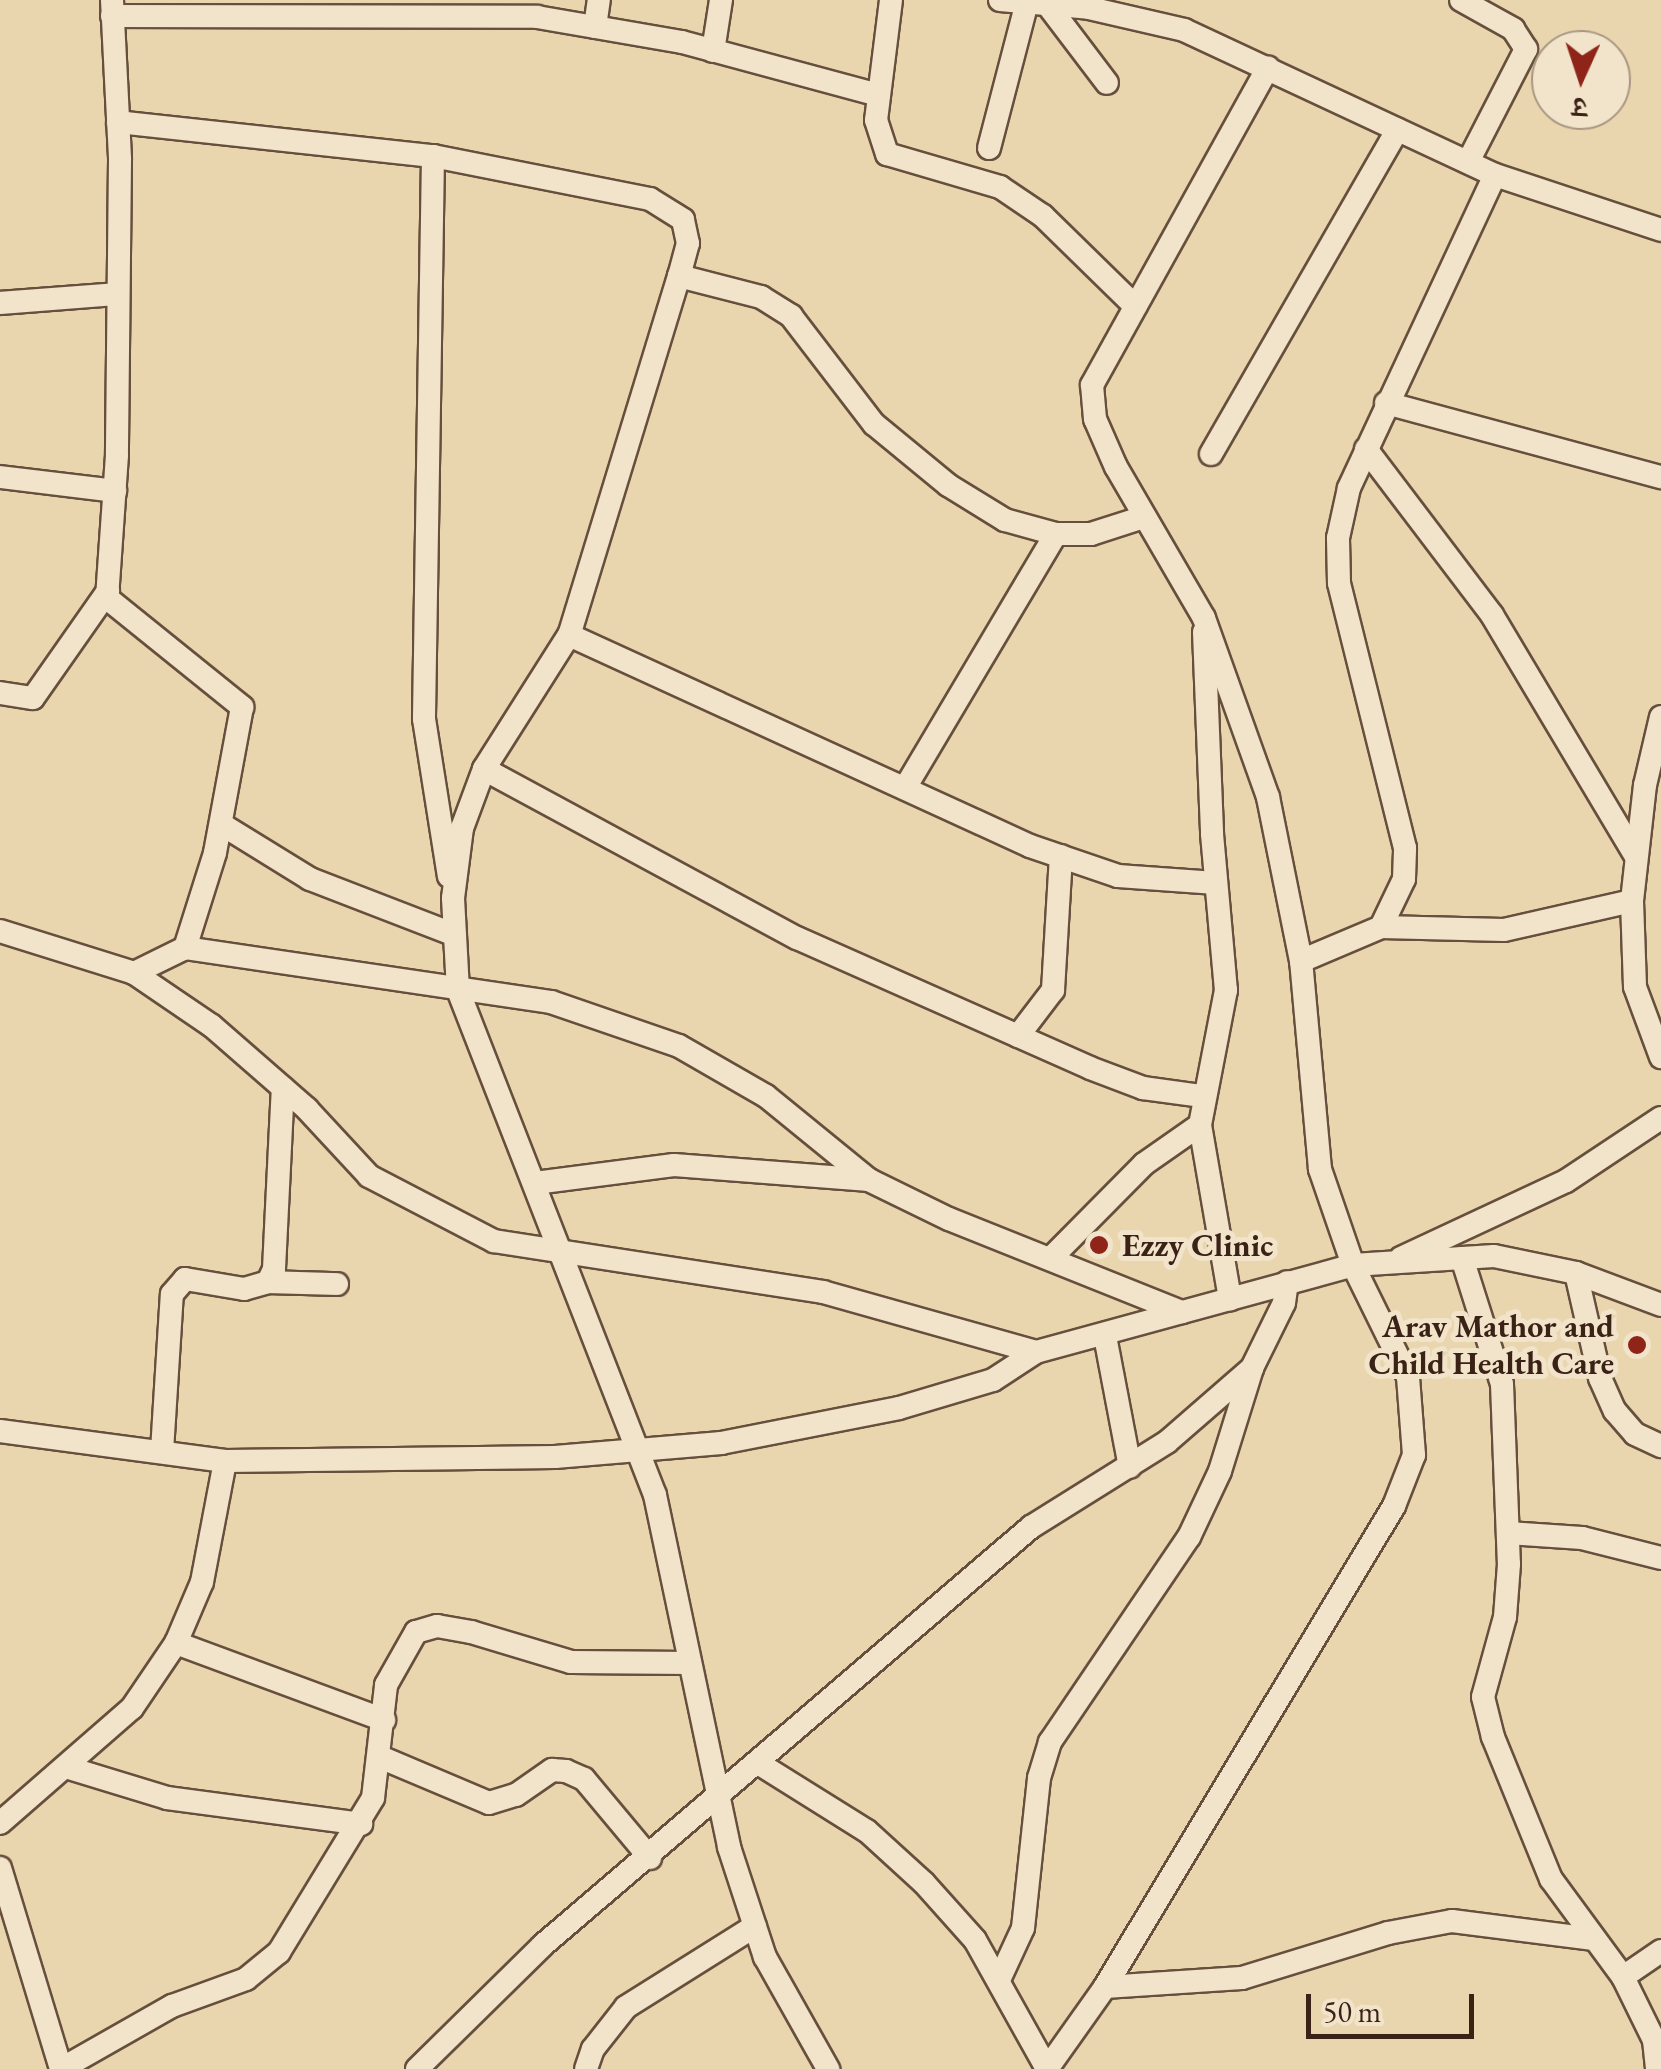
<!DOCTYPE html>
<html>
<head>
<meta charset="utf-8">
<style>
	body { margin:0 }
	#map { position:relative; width:1661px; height:2069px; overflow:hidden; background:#ead6ae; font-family:"EB Garamond","Noto Serif Devanagari",serif }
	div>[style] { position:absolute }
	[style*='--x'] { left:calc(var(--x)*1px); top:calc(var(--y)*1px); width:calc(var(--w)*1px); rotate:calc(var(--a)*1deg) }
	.roads { filter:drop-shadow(2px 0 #674f3d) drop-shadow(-2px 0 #674f3d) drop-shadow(0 2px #674f3d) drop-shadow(0 -2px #674f3d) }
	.minor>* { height:22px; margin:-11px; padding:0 11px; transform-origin:11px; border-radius:11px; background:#f1e4ca }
	.dots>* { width:28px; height:28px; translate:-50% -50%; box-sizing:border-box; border:5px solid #f1e4ca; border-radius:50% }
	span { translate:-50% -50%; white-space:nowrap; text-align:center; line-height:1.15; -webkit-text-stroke:10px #f1e4ca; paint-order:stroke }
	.poi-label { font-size:32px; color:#3b2217; font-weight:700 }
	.left { translate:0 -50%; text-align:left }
	.right { translate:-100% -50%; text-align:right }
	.north { position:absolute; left:1531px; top:30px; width:100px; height:100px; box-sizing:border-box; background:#f1e4ca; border:2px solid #a89682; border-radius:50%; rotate:183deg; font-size:28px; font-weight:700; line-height:40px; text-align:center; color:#3b2217 }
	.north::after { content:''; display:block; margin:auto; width:35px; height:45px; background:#8f2418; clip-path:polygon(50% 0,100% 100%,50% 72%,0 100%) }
	.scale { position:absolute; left:1306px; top:1994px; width:168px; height:45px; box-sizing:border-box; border:5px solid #3b2217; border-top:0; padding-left:12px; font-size:30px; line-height:35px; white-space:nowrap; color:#3b2217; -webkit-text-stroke:8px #f1e4ca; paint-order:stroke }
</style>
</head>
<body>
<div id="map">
	<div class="roads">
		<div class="minor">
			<i style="--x:112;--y:0;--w:160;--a:87.1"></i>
			<i style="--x:120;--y:160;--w:295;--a:90.6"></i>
			<i style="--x:117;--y:455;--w:143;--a:94"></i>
			<i style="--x:107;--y:598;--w:174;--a:38.9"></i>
			<i style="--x:242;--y:707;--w:148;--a:100.5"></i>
			<i style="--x:215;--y:853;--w:100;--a:107.5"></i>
			<i style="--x:185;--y:948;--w:57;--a:153.9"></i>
			<i style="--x:891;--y:0;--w:121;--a:97.1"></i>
			<i style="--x:876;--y:120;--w:36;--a:72"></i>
			<i style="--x:887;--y:154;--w:118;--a:16.3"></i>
			<i style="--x:1000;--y:187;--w:52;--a:34"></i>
			<i style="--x:1043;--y:216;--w:129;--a:44.4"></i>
			<i style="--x:1000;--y:0;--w:89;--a:5.1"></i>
			<i style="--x:1089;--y:8;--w:98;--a:13"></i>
			<i style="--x:1184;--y:30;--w:343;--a:25"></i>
			<i style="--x:1495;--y:175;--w:175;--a:18.3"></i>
			<i style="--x:1461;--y:0;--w:60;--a:29.1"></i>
			<i style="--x:1513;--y:29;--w:24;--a:57"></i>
			<i style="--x:1526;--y:49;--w:127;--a:117.2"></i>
			<i style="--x:1047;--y:4;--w:99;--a:52.8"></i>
			<i style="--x:112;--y:16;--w:425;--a:0.1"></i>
			<i style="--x:537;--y:17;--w:147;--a:9.8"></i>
			<i style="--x:682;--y:42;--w:204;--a:15.1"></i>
			<i style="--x:595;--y:27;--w:27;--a:-82"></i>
			<i style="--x:713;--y:51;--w:52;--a:-81.1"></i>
			<i style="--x:118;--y:122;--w:317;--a:6.2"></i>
			<i style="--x:433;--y:156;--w:221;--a:11.2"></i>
			<i style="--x:650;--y:199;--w:39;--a:32"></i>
			<i style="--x:683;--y:220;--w:24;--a:78"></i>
			<i style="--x:688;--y:243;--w:34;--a:105"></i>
			<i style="--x:679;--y:276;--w:375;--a:107"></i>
			<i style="--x:569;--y:635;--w:159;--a:122.4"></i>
			<i style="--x:484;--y:769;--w:63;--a:110.4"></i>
			<i style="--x:462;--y:828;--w:71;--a:97.3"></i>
			<i style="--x:453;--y:898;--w:92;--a:86.9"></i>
			<i style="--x:458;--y:990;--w:542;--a:68.69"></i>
			<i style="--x:655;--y:1495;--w:360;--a:78.1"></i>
			<i style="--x:729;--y:1847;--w:116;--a:71.9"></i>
			<i style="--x:765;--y:1957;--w:129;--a:60.6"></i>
			<i style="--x:989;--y:148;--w:151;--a:-75.4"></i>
			<i style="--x:433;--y:156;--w:563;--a:90.92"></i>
			<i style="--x:424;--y:719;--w:159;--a:81"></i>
			<i style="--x:679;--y:276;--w:85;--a:14.4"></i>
			<i style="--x:761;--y:297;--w:36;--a:32"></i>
			<i style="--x:791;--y:316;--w:136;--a:52.5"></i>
			<i style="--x:874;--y:424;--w:96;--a:39.5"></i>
			<i style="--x:948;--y:485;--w:67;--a:31.6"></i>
			<i style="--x:1005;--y:520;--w:53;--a:15.4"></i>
			<i style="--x:1056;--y:534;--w:35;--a:0"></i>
			<i style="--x:1091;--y:534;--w:56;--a:-17.8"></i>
			<i style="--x:0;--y:303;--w:118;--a:-4.4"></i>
			<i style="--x:1386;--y:403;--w:285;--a:15.1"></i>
			<i style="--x:1366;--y:449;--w:208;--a:52.8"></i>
			<i style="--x:1492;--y:615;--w:279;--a:59.2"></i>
			<i style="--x:1211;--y:454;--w:374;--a:-60.1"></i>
			<i style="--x:0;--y:477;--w:116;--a:6.9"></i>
			<i style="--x:1204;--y:632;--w:202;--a:87.7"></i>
			<i style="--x:1212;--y:834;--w:157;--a:84.9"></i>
			<i style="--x:1226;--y:990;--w:137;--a:100.9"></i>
			<i style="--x:1200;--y:1125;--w:177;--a:80.2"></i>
			<i style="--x:569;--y:635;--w:507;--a:24.59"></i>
			<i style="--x:1030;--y:846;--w:93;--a:18.8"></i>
			<i style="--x:1118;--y:876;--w:98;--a:4.1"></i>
			<i style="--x:0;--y:693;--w:33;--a:9"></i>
			<i style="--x:33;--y:698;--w:131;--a:-55"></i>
			<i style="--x:1661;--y:717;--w:70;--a:103.2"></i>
			<i style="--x:1645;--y:785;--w:117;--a:96.4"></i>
			<i style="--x:1632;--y:901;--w:86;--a:88"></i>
			<i style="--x:1635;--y:987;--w:75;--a:69.6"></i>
			<i style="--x:484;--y:769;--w:356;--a:28.4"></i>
			<i style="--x:797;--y:938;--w:321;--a:23.9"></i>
			<i style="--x:1090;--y:1068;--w:57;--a:20.7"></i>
			<i style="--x:1143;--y:1088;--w:60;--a:7.7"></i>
			<i style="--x:905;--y:788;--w:295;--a:-59.3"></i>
			<i style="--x:221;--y:824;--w:105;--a:31.7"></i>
			<i style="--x:310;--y:879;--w:155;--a:21.1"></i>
			<i style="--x:1381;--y:927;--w:123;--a:1.4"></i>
			<i style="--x:1504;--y:930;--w:131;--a:-12.8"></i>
			<i style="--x:0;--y:931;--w:140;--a:17.4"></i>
			<i style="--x:134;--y:973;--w:94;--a:34.2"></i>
			<i style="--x:212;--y:1026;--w:126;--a:41.1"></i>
			<i style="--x:307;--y:1109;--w:91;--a:47.2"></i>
			<i style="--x:369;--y:1176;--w:141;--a:27.5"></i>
			<i style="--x:494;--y:1241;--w:333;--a:8.8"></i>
			<i style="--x:823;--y:1292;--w:221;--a:15.7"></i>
			<i style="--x:1036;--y:1352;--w:329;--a:-15.3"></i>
			<i style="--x:1353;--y:1265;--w:141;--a:-3.7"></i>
			<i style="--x:1494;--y:1256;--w:84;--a:11.7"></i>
			<i style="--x:1576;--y:1273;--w:91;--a:20.6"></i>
			<i style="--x:185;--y:948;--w:370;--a:8.4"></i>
			<i style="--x:551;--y:1002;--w:135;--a:19"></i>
			<i style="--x:679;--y:1046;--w:100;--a:29.9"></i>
			<i style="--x:766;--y:1096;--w:133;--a:39.2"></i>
			<i style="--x:869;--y:1180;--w:89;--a:26"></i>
			<i style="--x:949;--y:1219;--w:251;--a:21.8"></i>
			<i style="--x:1301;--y:961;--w:87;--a:-23"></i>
			<i style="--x:1381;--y:927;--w:53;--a:-64.4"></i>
			<i style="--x:1404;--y:879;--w:31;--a:-88"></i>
			<i style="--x:1405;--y:848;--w:273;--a:-104"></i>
			<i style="--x:1339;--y:583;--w:45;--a:-91.3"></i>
			<i style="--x:1338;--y:538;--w:51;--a:-77.6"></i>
			<i style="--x:1349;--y:488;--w:345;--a:-65"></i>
			<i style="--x:1018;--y:1036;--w:58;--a:-52.7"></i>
			<i style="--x:1053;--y:990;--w:134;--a:-86.6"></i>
			<i style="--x:535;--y:1183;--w:140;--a:-7.4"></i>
			<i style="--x:674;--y:1165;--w:196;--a:4.4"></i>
			<i style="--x:1051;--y:1258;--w:132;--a:-45.3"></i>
			<i style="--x:1144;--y:1164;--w:68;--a:-34.9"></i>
			<i style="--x:1401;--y:1258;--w:182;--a:-25"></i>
			<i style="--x:1566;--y:1181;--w:114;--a:-33.6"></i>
			<i style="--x:1462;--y:1258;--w:132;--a:72.4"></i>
			<i style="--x:1502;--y:1384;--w:180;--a:87.8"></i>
			<i style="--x:1509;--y:1564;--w:53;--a:94.3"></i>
			<i style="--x:1505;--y:1617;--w:83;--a:105.4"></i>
			<i style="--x:1483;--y:1697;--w:41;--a:76"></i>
			<i style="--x:1493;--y:1737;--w:153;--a:67.8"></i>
			<i style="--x:1551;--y:1879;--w:122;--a:53.7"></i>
			<i style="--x:1623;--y:1977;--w:70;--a:63.8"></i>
			<i style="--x:1654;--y:2040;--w:29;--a:84"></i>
			<i style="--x:1576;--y:1273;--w:108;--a:77.1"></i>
			<i style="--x:1600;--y:1378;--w:36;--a:66"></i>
			<i style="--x:1615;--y:1411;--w:30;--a:49"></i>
			<i style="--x:1635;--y:1434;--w:29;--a:25"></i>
			<i style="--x:268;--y:1282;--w:69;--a:1.7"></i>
			<i style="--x:1105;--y:1336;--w:133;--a:79.2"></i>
			<i style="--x:0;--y:1431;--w:227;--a:7.6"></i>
			<i style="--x:225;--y:1461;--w:330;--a:-0.7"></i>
			<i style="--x:555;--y:1457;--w:167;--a:-4.8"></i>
			<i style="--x:721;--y:1443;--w:181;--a:-11.1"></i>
			<i style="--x:899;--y:1408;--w:98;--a:-16.6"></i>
			<i style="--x:993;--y:1380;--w:51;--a:-33.1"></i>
			<i style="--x:162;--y:1451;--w:157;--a:-86.4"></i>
			<i style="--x:172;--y:1294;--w:20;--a:-49"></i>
			<i style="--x:185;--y:1279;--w:60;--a:9.6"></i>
			<i style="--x:244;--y:1289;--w:25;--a:-16"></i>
			<i style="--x:268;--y:1282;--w:14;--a:-65"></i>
			<i style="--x:274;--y:1269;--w:181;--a:-87.2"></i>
			<i style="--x:1508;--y:1533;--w:74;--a:3.9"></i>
			<i style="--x:1582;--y:1538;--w:81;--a:14.2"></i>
			<i style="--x:176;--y:1643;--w:222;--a:20.3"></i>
			<i style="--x:380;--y:1757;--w:118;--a:22.9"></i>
			<i style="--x:489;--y:1803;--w:28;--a:-17"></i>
			<i style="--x:516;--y:1795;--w:44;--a:-34.8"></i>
			<i style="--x:552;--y:1770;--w:14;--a:4"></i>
			<i style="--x:566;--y:1771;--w:20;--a:24"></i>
			<i style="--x:584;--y:1779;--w:103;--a:50.1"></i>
			<i style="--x:758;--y:1763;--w:128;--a:32"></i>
			<i style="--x:867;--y:1831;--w:77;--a:42.4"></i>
			<i style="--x:924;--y:1883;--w:76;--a:48.2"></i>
			<i style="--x:975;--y:1940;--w:148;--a:60.8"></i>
			<i style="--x:69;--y:1768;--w:102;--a:17"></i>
			<i style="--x:167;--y:1798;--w:196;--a:7.6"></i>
			<i style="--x:0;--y:1823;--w:175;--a:-41.1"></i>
			<i style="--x:132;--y:1708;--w:78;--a:-55.9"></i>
			<i style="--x:176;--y:1643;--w:66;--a:-66.9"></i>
			<i style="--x:202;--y:1582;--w:123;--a:-79.2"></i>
			<i style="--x:0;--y:1868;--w:210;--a:73.1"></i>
			<i style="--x:1623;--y:1977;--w:46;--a:-34.4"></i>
			<i style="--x:999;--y:1980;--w:57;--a:-65.2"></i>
			<i style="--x:1023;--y:1928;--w:151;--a:-83.9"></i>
			<i style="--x:1039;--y:1778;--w:38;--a:-73"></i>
			<i style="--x:1050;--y:1742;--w:248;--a:-55.9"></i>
			<i style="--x:1189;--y:1537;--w:73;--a:-64.8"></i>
			<i style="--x:1220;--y:1471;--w:108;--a:-72.7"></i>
			<i style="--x:1105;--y:1987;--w:137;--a:-3.8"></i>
			<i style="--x:1242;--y:1978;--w:153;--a:-17.1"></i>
			<i style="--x:1388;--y:1933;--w:65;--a:-10.6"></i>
			<i style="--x:1452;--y:1921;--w:141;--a:7.3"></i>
			<i style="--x:61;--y:2069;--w:128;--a:-29.6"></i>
			<i style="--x:172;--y:2006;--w:79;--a:-20"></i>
			<i style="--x:246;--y:1979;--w:43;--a:-39.3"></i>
			<i style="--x:279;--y:1952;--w:180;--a:-58.6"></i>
			<i style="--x:373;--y:1798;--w:114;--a:-83.4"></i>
			<i style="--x:386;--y:1685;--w:61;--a:-60.5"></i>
			<i style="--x:416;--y:1632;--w:22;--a:-16"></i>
			<i style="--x:437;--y:1626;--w:35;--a:10"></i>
			<i style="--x:471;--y:1632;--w:104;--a:16.7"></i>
			<i style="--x:571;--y:1662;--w:119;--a:0.5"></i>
			<i style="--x:417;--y:2069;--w:177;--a:-44.5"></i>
			<i style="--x:543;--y:1945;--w:643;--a:-40.58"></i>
			<i style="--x:1031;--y:1527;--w:160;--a:-32"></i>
			<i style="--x:1167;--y:1442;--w:113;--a:-41"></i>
			<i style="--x:1252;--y:1368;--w:72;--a:-63.8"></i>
			<i style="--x:1284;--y:1303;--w:21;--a:-82"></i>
			<i style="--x:586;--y:2069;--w:21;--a:-71"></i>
			<i style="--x:593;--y:2049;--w:53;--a:-51.8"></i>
			<i style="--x:626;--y:2007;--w:152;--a:-32.1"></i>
			<i style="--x:1047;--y:2069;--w:100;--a:-54.7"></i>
			<i style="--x:1105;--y:1987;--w:561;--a:-59"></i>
			<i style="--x:1394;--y:1506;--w:55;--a:-68.6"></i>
			<i style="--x:1414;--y:1455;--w:78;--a:-94.4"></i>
			<i style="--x:1408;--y:1377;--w:125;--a:-116.2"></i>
			<i style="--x:1353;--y:1265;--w:102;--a:-109"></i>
			<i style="--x:1320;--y:1169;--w:209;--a:-95.2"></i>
			<i style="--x:1301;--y:961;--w:167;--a:-101.4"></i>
			<i style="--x:1268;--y:797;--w:190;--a:-109.7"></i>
			<i style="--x:1204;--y:618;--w:175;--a:-120.2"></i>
			<i style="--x:1116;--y:467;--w:52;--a:-113.6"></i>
			<i style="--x:1095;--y:419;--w:34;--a:-95"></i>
			<i style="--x:1092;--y:385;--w:363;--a:-61"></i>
		</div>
	</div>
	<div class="dots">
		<i style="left:1099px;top:1245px;background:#8f2418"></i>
		<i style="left:1637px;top:1345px;background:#8f2418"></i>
	</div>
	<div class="poi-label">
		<span class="left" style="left:1122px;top:1245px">Ezzy Clinic</span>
		<span class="right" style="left:1614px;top:1345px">Arav Mathor and<br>Child Health Care</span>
	</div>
	<div class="north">उ</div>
	<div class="scale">50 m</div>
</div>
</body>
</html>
